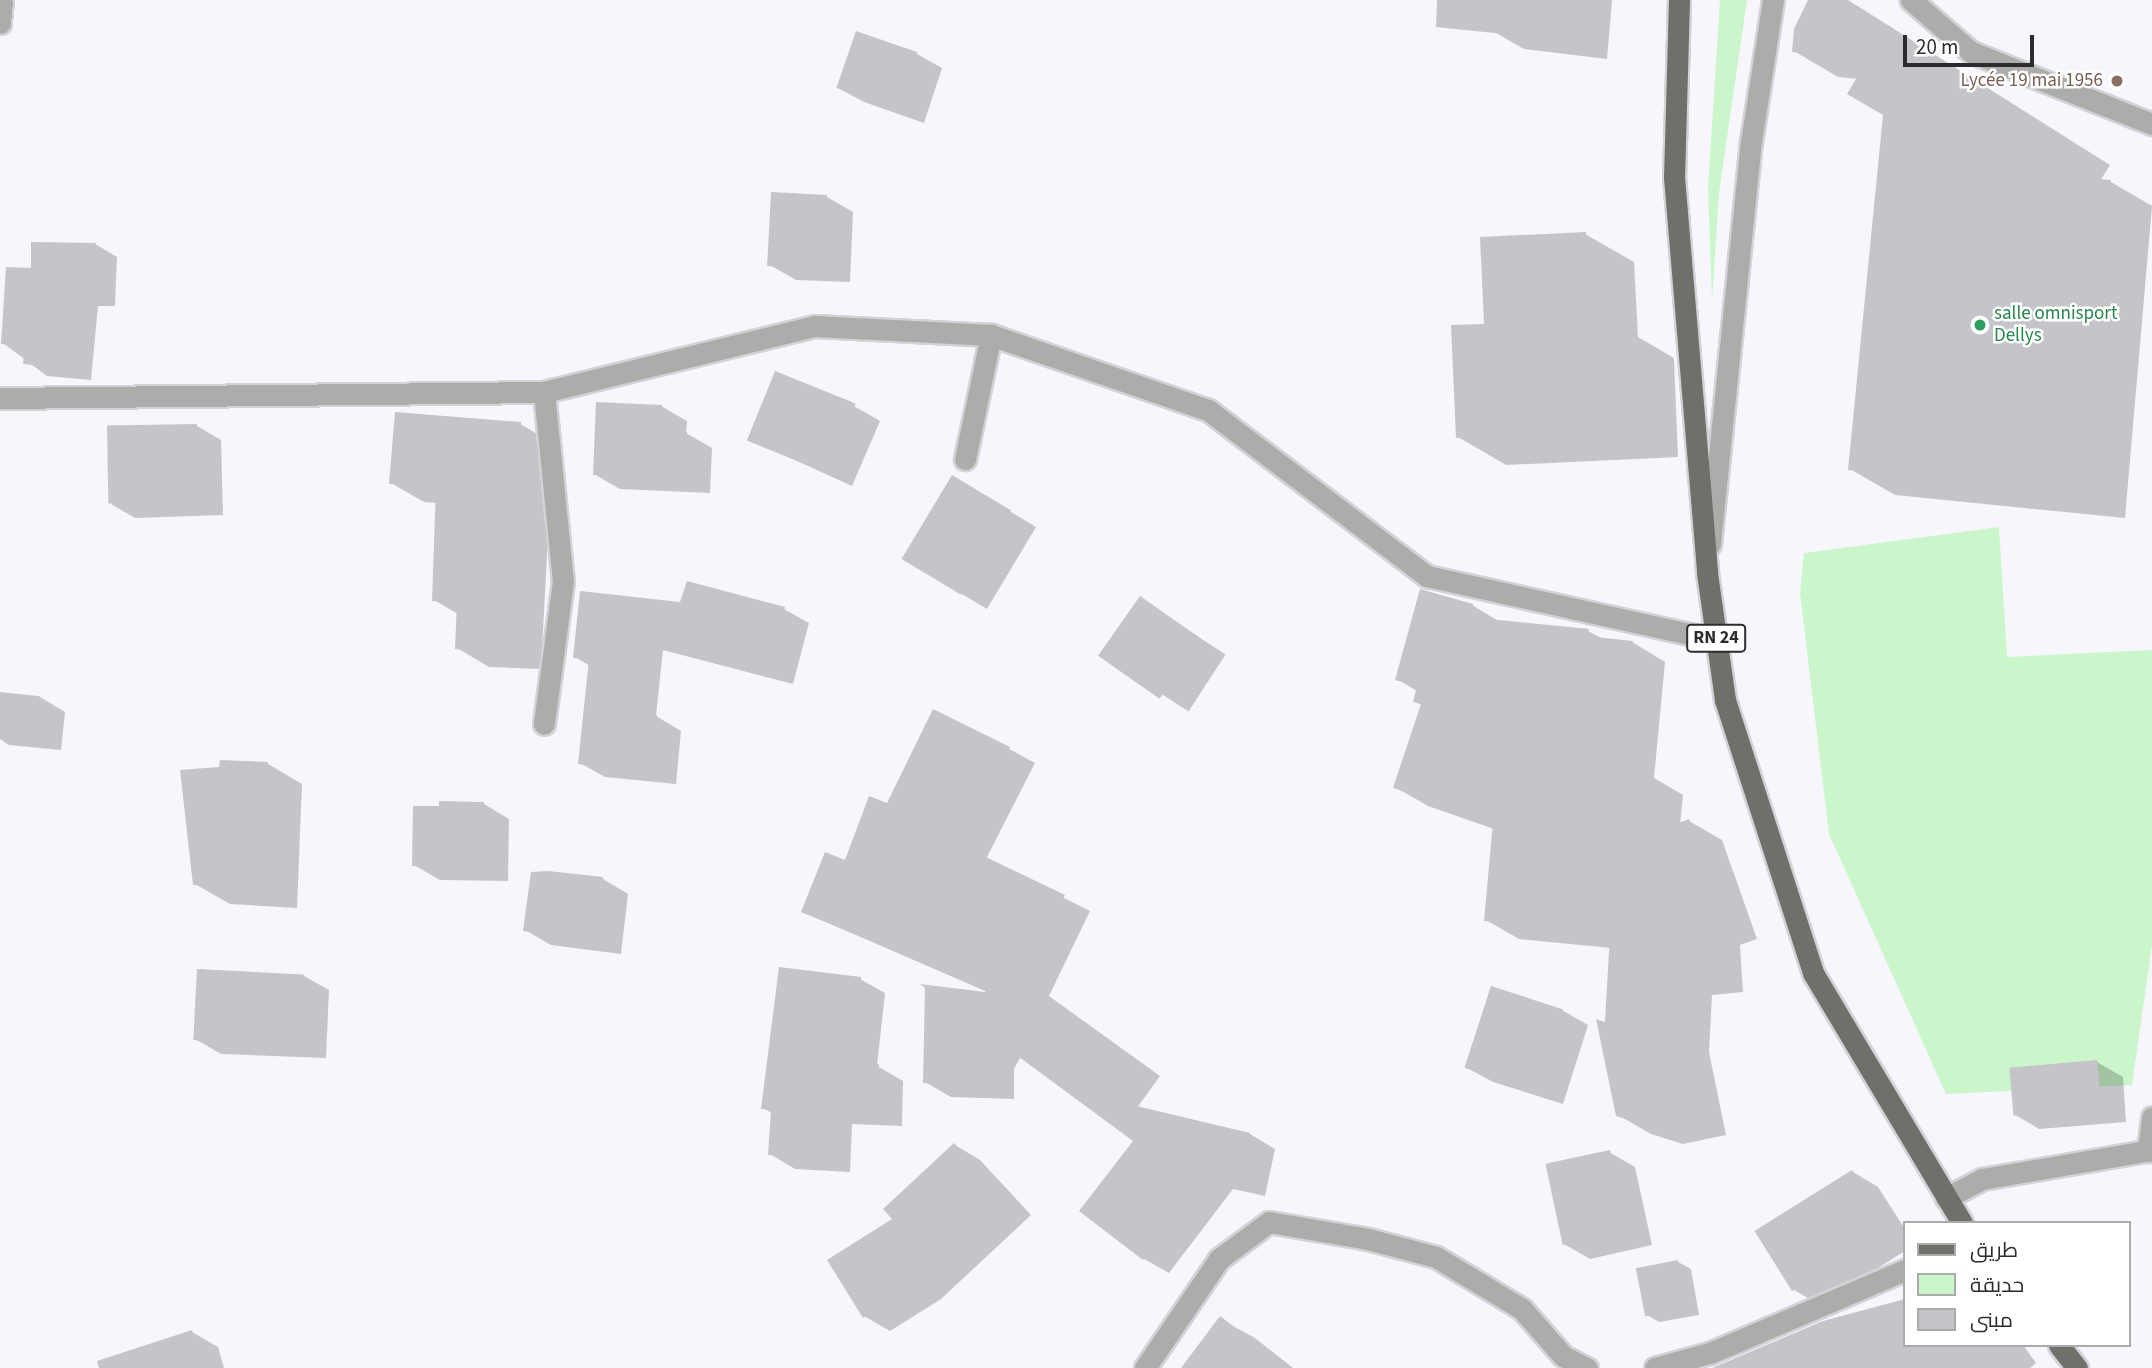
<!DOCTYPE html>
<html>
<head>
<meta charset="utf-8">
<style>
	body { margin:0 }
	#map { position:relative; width:2152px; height:1368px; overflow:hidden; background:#f6f6fc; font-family:"Source Sans 3",Cairo,sans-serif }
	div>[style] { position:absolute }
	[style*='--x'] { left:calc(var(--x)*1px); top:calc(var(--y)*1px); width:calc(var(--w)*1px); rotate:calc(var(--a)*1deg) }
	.green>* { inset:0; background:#cbf6cb }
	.shadow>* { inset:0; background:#0003; transform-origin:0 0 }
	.building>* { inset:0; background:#c4c4c9; transform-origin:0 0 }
	.roads { filter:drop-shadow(2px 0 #d2d2d7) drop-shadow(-2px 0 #d2d2d7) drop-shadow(0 2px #d2d2d7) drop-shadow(0 -2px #d2d2d7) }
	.minor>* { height:21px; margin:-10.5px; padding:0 10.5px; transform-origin:10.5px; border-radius:10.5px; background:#adacaa }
	.major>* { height:21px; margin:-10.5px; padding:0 10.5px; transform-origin:10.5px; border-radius:10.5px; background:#706f6a }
	.dots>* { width:19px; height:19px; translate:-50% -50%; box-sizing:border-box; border:4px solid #fff; border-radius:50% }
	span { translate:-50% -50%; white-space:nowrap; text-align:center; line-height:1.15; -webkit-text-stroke:5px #fff; paint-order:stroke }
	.shield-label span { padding:2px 5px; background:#fff; border:2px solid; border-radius:5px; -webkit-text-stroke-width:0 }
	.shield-label { font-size:18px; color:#2c2c2f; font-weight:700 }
	.education-label { font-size:19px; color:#785e54 }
	.right { translate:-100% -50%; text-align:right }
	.leisure-label { font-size:19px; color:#27864d }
	.left { translate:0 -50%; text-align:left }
	.legend { position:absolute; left:1903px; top:1221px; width:228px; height:126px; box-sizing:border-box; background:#fff; border:2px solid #ababac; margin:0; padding:9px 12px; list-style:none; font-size:21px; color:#2c2c2f }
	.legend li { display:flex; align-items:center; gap:14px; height:35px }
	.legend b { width:35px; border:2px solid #ababac }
	.scale { position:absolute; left:1903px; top:35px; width:131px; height:32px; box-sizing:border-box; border:4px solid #2c2c2f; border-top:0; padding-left:9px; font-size:21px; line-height:24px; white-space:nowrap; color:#2c2c2f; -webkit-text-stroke:5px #fff; paint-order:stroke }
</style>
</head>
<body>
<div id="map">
	<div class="green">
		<i style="clip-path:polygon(1720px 0,1747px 0,1719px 193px,1712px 301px,1708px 188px)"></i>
		<i style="clip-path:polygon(1999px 527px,2007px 657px,2152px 650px,2152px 945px,2132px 1085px,1946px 1094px,1829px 834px,1800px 593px,1804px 553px)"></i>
	</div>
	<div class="shadow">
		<i style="clip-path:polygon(1493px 0,1612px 0,1607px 59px,1524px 49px,1491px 30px)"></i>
		<i style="clip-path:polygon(1810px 0,1846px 0,1862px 9px,2110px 165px,2100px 181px,2111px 182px,2152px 206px,2125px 518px,1895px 495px,1850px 469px,1885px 114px,1858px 79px,1838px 77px,1794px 51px)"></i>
		<i style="clip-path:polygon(857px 34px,917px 54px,942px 68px,924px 123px,864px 102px,838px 88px)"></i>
		<i style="clip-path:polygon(773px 194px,827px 197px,853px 212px,850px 282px,796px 280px,770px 265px)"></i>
		<i style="clip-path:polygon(1585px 234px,1634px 262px,1638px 337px,1674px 358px,1678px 457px,1506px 465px,1458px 437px,1486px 326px)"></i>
		<i style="clip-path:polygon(95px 244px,117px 257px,115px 306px,98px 306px,91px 380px,47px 376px,3px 343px,33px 270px)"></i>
		<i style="clip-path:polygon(661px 406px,687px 421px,686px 433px,712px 448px,710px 493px,620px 489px,594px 474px)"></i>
		<i style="clip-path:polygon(854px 406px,880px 421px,852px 486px,749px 439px)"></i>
		<i style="clip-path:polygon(520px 424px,553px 443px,541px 669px,489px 667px,457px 648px,458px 614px,434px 600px,437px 503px,424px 502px,391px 483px)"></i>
		<i style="clip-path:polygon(197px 426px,221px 440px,223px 515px,135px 518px,111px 504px)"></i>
		<i style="clip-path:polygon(978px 492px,1036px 527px,987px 609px,903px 559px)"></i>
		<i style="left:1140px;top:599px;width:102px;height:68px;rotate:33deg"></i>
		<i style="clip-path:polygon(681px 604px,784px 609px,809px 623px,793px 684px,663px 650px,656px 716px,681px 731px,676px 784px,605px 777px,580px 763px,590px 666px,575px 657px)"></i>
		<i style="clip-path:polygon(1472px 605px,1500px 622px,1588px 631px,1603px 639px,1632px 642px,1665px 662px,1654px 778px,1683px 795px,1680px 825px,1689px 821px,1722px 840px,1757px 939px,1740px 945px,1743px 992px,1712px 995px,1709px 1052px,1726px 1135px,1683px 1144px,1651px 1134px,1618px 1115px,1606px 1025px,1611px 948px,1519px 939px,1486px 920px,1494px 829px,1428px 806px,1395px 787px,1422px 705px,1415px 701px,1417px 691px,1397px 679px)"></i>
		<i style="clip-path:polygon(0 693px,40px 697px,65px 712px,61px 750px,9px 745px,0 739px)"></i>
		<i style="clip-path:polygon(1009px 749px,1035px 763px,986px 859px,1090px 911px,1049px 996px,1160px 1076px,1137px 1108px,1250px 1134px,1275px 1149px,1265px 1196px,1233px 1189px,1169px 1273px,1144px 1259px,1135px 1140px,1021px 1056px,1014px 1069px,1014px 1099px,951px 1097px,925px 1082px,992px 994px,803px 912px,888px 805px)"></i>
		<i style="clip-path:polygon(268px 764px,302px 784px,297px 908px,230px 904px,195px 884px)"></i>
		<i style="clip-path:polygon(484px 804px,509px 819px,508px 881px,440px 880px,414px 865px)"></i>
		<i style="clip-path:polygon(603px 879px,628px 894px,621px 954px,551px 945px,525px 930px)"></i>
		<i style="clip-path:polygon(304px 976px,329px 990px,326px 1058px,221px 1054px,195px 1039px)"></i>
		<i style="clip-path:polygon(860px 979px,885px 993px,877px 1066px,903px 1081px,902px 1126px,852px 1124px,850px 1172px,795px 1169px,770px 1154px,772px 1113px,763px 1108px)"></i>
		<i style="clip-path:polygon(1562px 1010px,1588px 1025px,1563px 1104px,1493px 1082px,1467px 1068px)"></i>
		<i style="clip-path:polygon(2097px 1062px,2123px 1077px,2126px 1122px,2039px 1129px,2014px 1114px)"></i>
		<i style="clip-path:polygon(955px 1145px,980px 1160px,1031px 1215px,941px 1299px,890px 1331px,864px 1316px,895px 1219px)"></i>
		<i style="clip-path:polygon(1609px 1152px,1635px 1167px,1652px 1245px,1590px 1259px,1564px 1244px)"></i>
		<i style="clip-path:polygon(1853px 1172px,1878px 1187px,1905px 1229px,1905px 1251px,1820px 1305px,1794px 1290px)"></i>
		<i style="clip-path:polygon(1678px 1262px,1691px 1269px,1699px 1315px,1659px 1322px,1647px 1315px)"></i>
		<i style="clip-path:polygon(1905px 1301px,1905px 1345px,2023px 1345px,2036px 1363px,2030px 1368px,1738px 1368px,1824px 1323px)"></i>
		<i style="clip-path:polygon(1220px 1319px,1255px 1338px,1293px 1368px,1183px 1368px)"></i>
		<i style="clip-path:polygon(192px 1332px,218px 1347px,224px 1368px,124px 1368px)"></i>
	</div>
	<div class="building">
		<i style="clip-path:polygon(1437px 0,1577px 0,1574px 41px,1436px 27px)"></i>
		<i style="clip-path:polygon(1808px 0,1848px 0,2066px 138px,2044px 174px,2111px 180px,2081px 493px,1848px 470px,1883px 115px,1847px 94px,1868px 59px,1792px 52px,1794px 29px)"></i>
		<i style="left:856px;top:31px;width:65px;height:60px;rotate:19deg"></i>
		<i style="left:771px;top:192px;width:56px;height:74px;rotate:3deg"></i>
		<i style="clip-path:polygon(1586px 232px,1591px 330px,1626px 329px,1630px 430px,1456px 438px,1451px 325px,1484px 324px,1480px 237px)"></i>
		<i style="clip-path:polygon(31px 242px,96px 243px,94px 294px,77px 294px,70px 369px,23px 364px,25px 346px,1px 344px,6px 267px,31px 268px)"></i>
		<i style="left:775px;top:371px;width:87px;height:75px;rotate:22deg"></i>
		<i style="clip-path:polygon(596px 402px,662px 405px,661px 430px,687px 432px,685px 479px,593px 475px)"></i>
		<i style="clip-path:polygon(395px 412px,521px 422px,508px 651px,455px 649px,457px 602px,432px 601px,436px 487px,389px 484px)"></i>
		<i style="left:197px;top:424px;width:78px;height:90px;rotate:89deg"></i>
		<i style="left:952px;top:475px;width:69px;height:98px;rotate:31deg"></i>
		<i style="clip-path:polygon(687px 581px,785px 607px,768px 671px,639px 637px,630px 712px,657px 715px,651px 771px,578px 764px,589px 659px,573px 658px,580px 591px,680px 602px)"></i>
		<i style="clip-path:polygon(1420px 589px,1473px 604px,1469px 617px,1589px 629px,1587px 636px,1633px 641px,1620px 771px,1650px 774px,1645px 836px,1689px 819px,1725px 920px,1708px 926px,1711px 974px,1679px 976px,1676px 1032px,1694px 1116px,1648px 1126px,1616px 1116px,1596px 1019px,1605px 1022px,1610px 933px,1484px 921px,1493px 822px,1393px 788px,1421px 704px,1413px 702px,1417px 686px,1395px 680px)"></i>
		<i style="left:1140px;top:596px;width:75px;height:73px;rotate:35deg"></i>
		<i style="left:0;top:692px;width:40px;height:41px;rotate:6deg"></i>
		<i style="clip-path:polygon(933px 709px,1010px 747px,961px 845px,1065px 895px,1024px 980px,1135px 1060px,1107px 1099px,1250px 1133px,1239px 1183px,1207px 1175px,1143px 1260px,1079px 1211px,1133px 1141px,996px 1040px,989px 1054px,988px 1085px,923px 1083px,925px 988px,920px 984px,985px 992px,986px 988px,801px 912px,825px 852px,845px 860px,869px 796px,887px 803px)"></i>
		<i style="clip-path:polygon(220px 760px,268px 762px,262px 889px,193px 885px,180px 770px,219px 767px)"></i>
		<i style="clip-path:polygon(439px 801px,484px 802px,482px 867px,412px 866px,413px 806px,439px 806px)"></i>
		<i style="clip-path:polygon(548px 871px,603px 877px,596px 940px,523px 931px,531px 872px)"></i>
		<i style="clip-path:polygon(779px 967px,861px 977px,851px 1063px,879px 1064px,877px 1113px,827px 1111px,825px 1159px,768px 1155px,771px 1110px,761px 1109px)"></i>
		<i style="left:197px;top:969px;width:107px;height:71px;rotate:3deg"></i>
		<i style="left:1491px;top:986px;width:76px;height:86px;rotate:18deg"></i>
		<i style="left:2097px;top:1060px;width:48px;height:88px;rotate:85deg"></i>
		<i style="clip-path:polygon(954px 1143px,1006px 1200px,915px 1285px,863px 1318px,827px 1260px,892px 1219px,883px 1209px)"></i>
		<i style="left:1610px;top:1150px;width:83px;height:66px;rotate:78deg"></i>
		<i style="left:1852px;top:1170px;width:71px;height:115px;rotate:58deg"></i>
		<i style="left:1678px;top:1260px;width:49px;height:43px;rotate:79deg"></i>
		<i style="clip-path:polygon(1905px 1299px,1905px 1368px,1712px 1368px,1823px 1321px)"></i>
		<i style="clip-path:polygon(1220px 1316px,1287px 1368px,1181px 1368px)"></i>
		<i style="clip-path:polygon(192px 1330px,204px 1368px,99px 1368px,97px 1361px)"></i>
	</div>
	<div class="roads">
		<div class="minor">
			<i style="--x:1911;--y:0;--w:79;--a:40.9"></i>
			<i style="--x:1971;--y:52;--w:195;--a:21.7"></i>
			<i style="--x:0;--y:23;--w:23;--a:-85"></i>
			<i style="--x:544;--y:392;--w:190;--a:84.3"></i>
			<i style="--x:563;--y:581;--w:144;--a:97.6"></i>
			<i style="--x:0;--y:398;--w:544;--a:-0.63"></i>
			<i style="--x:544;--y:392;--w:279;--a:-13.7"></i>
			<i style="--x:815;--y:326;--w:176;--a:2.9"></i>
			<i style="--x:991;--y:335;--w:230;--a:19.1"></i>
			<i style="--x:1208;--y:410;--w:275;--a:37.2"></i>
			<i style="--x:1427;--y:576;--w:296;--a:12.5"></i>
			<i style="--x:965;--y:459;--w:127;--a:-78.2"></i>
			<i style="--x:1710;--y:544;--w:404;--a:-84.2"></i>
			<i style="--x:1751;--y:142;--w:144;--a:-81.2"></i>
			<i style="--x:2148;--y:1151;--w:34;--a:-83"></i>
			<i style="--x:1946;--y:1198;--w:41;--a:-27.8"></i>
			<i style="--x:1982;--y:1179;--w:172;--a:-9.7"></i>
			<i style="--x:1145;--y:1368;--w:132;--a:-55.8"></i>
			<i style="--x:1219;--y:1259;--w:62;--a:-36.5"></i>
			<i style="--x:1269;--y:1222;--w:100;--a:9.7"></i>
			<i style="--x:1368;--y:1239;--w:70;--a:14.8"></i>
			<i style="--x:1436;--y:1257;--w:100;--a:31.2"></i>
			<i style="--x:1522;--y:1309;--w:62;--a:48.9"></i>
			<i style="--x:1563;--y:1356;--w:27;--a:27"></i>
			<i style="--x:1655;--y:1368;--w:57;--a:-15.3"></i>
			<i style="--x:1710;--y:1353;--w:212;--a:-23.1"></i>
		</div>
		<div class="major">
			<i style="--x:1679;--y:0;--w:177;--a:91.6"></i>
			<i style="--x:1674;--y:177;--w:397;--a:85.2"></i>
			<i style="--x:1707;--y:573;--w:128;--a:81.9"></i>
			<i style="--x:1725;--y:700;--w:287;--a:72.1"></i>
			<i style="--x:1813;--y:973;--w:291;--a:59.2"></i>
			<i style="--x:2059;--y:1345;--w:29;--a:52"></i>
		</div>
	</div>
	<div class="dots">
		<i style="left:2117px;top:81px;background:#8d6e63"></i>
		<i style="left:1980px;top:325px;background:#2e9e5b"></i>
	</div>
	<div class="shield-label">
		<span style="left:1716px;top:638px">RN 24</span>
	</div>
	<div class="education-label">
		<span class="right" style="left:2103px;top:81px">Lycée 19 mai 1956</span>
	</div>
	<div class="leisure-label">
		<span class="left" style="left:1994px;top:325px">salle omnisport<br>Dellys</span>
	</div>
	<ul class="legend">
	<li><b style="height:9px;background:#706f6a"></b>طريق</li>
	<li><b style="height:19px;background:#cbf6cb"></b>حديقة</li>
	<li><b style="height:19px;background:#c4c4c9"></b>مبنى</li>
	</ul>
	<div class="scale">20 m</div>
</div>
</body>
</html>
